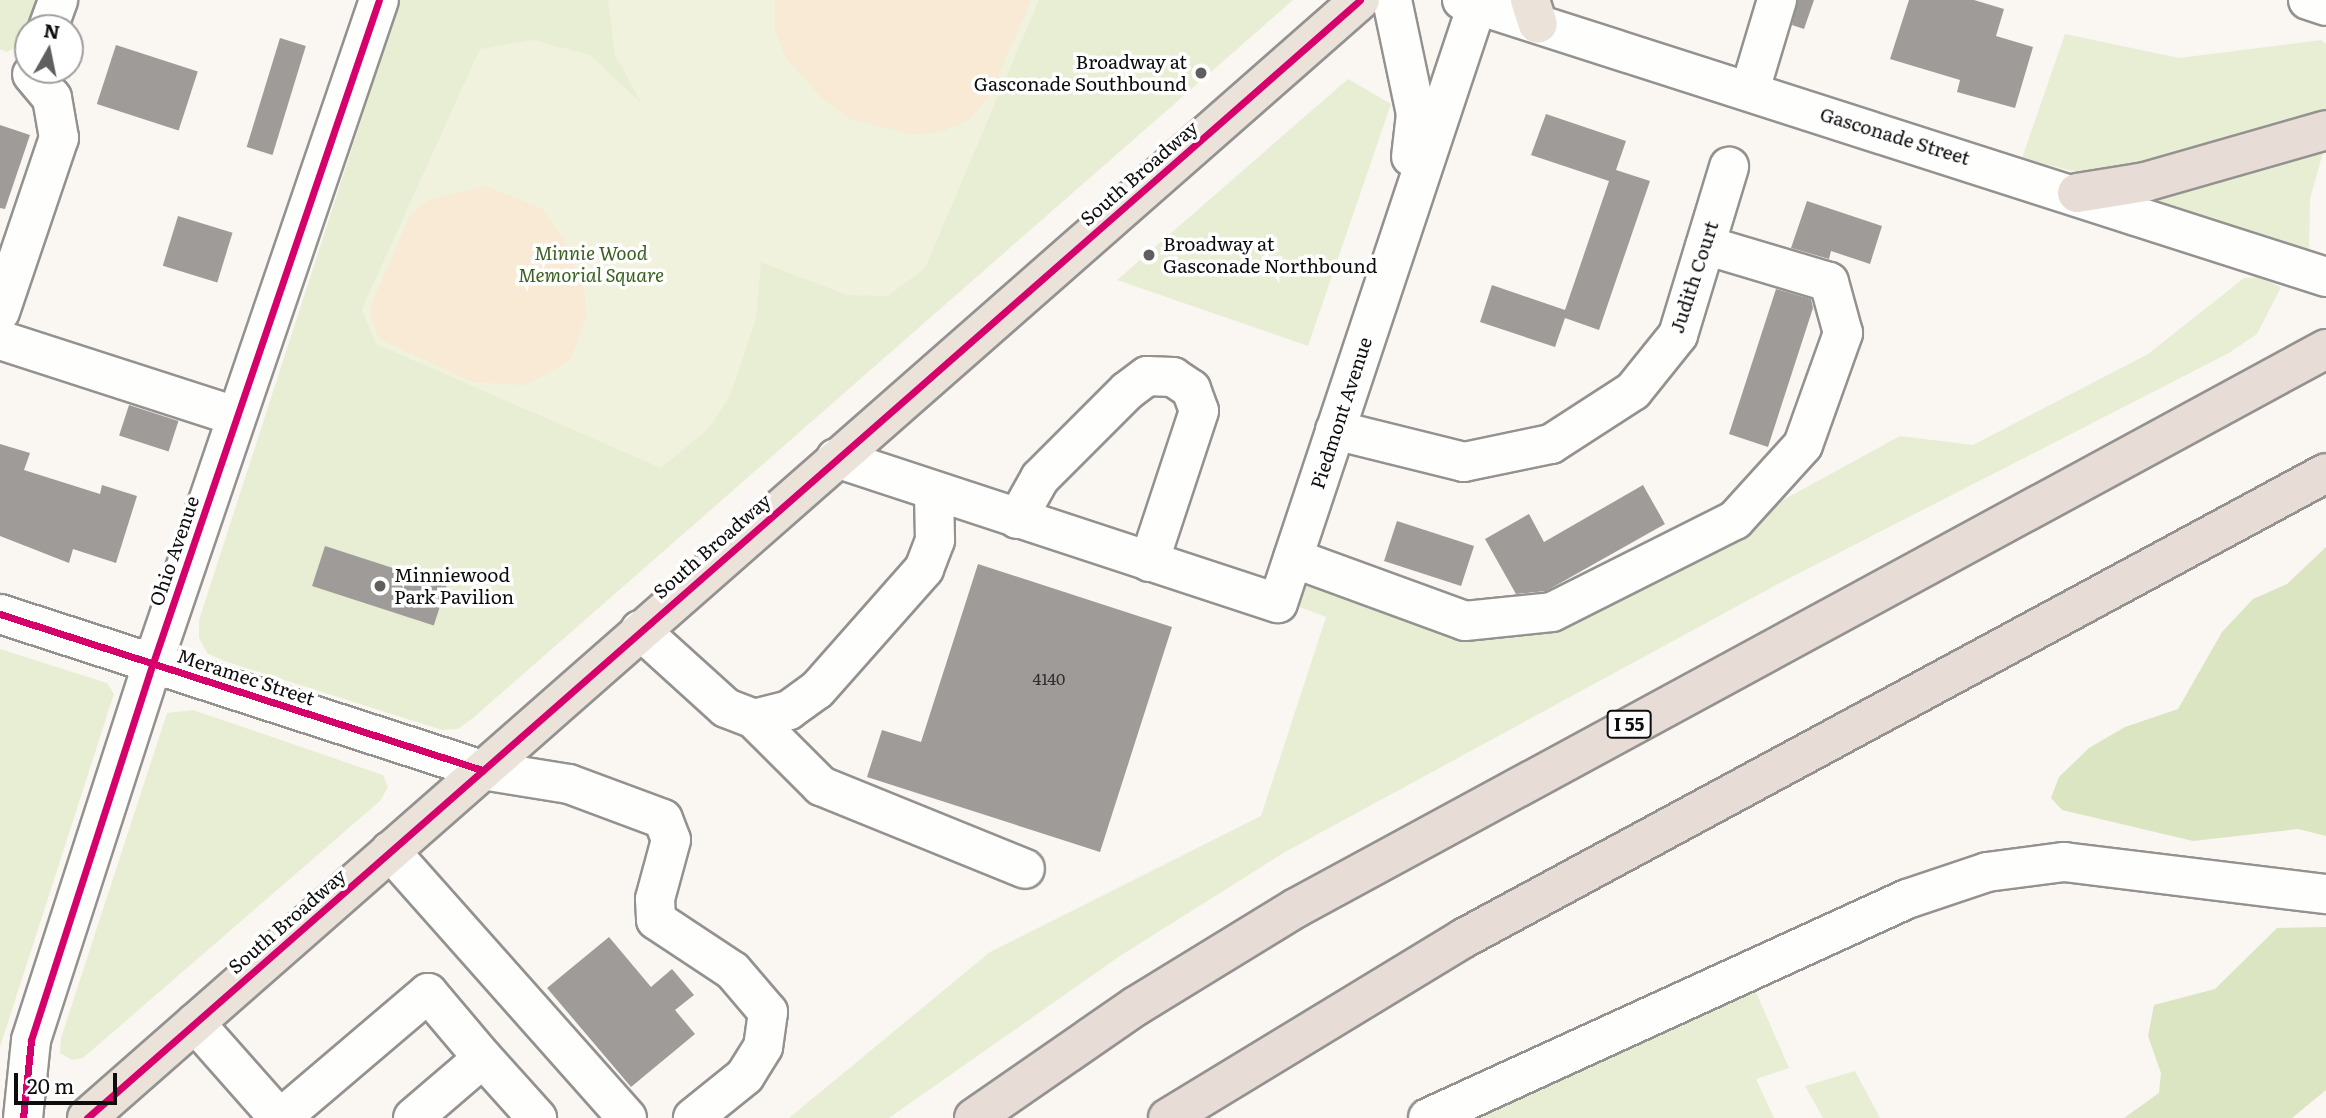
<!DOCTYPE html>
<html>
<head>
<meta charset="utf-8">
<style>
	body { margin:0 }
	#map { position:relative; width:2326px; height:1118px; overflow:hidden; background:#faf7f2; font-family:Literata,serif }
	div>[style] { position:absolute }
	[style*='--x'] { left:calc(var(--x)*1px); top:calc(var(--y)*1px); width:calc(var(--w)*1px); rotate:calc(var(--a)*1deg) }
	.green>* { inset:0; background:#e8eed4 }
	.forest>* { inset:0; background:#dbe5c2 }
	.sand>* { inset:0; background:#f8ead5 }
	.pitch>* { inset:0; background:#f1f2dd }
	.building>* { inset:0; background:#9e9b98; transform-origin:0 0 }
	.roads { filter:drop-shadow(2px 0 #949290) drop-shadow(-2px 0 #949290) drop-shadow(0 2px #949290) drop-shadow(0 -2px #949290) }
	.minor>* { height:38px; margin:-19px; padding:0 19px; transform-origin:19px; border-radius:19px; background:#fefefd }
	.major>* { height:38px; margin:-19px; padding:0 19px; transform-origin:19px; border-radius:19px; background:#ebe3da }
	.highway>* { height:38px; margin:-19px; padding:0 19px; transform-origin:19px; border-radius:19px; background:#e8dcd7 }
	.cycleway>* { height:7px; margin:-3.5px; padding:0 3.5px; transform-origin:3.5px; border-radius:3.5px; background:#d6006c }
	.dots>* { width:19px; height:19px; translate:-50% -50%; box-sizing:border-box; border:4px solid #fff; border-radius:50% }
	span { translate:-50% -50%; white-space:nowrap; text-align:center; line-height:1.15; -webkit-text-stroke:7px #fff; paint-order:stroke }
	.number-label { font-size:16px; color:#313030 }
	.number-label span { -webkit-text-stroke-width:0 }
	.shield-label span { padding:2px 5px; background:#fff; border:2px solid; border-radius:5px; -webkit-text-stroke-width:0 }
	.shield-label { font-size:18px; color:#0d0d0d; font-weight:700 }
	.poi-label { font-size:19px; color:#0d0d0d }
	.right { translate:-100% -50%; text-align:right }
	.left { translate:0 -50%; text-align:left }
	.street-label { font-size:19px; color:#0d0d0d }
	.park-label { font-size:19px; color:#3b6122; font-style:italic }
	.north { position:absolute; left:14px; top:14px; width:70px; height:70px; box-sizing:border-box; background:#fff; border:2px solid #9e9e9e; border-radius:50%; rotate:9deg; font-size:19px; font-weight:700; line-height:28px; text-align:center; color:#0d0d0d }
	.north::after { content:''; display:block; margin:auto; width:24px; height:32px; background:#605f5d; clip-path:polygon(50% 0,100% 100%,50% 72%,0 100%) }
	.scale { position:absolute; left:14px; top:1073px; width:103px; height:32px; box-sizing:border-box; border:4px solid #0d0d0d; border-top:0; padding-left:9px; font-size:21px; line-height:24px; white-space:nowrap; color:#0d0d0d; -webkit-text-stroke:5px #fff; paint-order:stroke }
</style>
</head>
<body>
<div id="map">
	<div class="green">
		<i style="clip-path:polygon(0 0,45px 0,36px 28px,28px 28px,28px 41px,7px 52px,0 49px)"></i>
		<i style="clip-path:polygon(400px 0,1293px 0,473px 718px,458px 729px,442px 730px,224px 661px,207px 653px,199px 638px,199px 620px)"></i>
		<i style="clip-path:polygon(2065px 34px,2179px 58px,2321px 40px,2326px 44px,2326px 110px,2139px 170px,2087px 175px,2022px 158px)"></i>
		<i style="clip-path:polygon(1348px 79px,1391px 104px,1308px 346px,1117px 280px)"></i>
		<i style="clip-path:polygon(2326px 142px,2310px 199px,2309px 254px,2147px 202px,2159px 192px)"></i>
		<i style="clip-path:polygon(2258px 277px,2281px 287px,2257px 334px,2229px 353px,1778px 584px,1285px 852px,1120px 956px,889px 1118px,789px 1118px,990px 952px,1261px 816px,1326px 617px,1297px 606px,1307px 579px,1557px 624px,1900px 436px,1973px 445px,2148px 354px,2244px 278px)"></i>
		<i style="clip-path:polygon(0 649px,107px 683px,114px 694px,0 1047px)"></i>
		<i style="clip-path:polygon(193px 710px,383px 775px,388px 787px,380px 801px,83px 1058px,72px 1060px,60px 1053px,61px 1038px,167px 713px)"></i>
		<i style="clip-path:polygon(1755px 990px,1789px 1068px,1756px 1079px,1774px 1118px,1471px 1118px)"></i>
		<i style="clip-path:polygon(1855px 1071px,1880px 1118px,1823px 1118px,1805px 1086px)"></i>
	</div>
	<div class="forest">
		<i style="clip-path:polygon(2326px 547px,2326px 836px,2298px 829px,2193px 841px,2062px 810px,2051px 798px,2059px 777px,2089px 748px,2125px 727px,2178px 709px,2222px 632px,2253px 599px,2287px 584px)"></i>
		<i style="clip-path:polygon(2326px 927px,2326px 1090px,2292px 1118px,2124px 1118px,2159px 1093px,2161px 1073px,2148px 1036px,2154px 1005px,2215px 989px,2277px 928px)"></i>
	</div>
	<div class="sand">
		<i style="clip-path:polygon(775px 0,1031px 0,989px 97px,969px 120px,941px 132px,914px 135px,850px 119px,823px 99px,785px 57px,775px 30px)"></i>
		<i style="clip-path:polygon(486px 186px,542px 209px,562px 237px,584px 287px,586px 316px,570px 361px,525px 385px,472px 382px,379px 339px,369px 310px,411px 214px,430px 199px)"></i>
	</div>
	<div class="pitch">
		<i style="clip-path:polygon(evenodd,608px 0,775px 0,775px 30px,785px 57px,823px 99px,850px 119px,914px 135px,941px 132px,969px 120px,989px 97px,1031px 0,1039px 0,925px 268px,888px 296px,847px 295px,761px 262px,756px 319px,730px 396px,709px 428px,661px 468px,376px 344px,362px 309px,480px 49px,533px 40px,590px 55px,642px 104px,615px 55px,608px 0,486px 186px,542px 209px,562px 237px,584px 287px,586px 316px,570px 361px,525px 385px,472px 382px,379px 339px,369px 310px,411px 214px,430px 199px,486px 186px)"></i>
	</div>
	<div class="building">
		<i style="clip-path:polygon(1798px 0,1814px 0,1804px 29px,1792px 25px)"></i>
		<i style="clip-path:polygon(1909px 0,1974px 0,2004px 9px,1996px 36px,2033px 47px,2015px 108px,1957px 92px,1960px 80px,1890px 59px)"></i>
		<i style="left:280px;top:38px;width:27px;height:114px;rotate:17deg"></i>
		<i style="left:116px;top:45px;width:86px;height:62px;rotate:18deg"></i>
		<i style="clip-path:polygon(1546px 114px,1626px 141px,1616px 170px,1650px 181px,1599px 330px,1565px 318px,1555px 347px,1480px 322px,1492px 285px,1565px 310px,1609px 181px,1531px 155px)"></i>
		<i style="clip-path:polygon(0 125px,30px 135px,5px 209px,0 208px)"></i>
		<i style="clip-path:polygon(1807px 201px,1882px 226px,1870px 264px,1831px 251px,1829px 259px,1791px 248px)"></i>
		<i style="left:178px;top:216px;width:57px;height:52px;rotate:17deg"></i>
		<i style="clip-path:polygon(1776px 289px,1811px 299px,1813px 308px,1768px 447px,1729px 434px)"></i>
		<i style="left:129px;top:405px;width:52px;height:32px;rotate:18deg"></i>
		<i style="clip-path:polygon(0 444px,30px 453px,24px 470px,100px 494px,102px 485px,137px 496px,116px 563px,73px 549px,69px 563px,0 536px)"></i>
		<i style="clip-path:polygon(1643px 485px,1665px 524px,1546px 591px,1516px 594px,1485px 539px,1529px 514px,1544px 542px)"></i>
		<i style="left:1397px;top:521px;width:81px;height:42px;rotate:18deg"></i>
		<i style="left:325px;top:546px;width:128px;height:42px;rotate:18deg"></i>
		<i style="clip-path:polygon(978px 564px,1172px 627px,1100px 852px,867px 777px,882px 730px,921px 742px)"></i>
		<i style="clip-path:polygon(609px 937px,651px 987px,672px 969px,694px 995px,675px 1010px,695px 1034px,631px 1087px,547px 988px)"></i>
	</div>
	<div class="roads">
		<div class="minor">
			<i style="--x:1392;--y:0;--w:116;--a:78.1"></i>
			<i style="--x:1416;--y:114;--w:43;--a:96.6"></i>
			<i style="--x:1462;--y:0;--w:907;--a:17.78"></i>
			<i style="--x:2308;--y:0;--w:19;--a:18"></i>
			<i style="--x:48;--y:28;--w:30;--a:-70"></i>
			<i style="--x:1750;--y:90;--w:94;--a:-73.3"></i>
			<i style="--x:0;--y:312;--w:184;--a:-71.3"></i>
			<i style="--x:59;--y:138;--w:41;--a:-99.9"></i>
			<i style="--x:52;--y:98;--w:31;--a:-130"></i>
			<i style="--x:0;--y:340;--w:248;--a:17.9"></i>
			<i style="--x:1335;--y:430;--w:133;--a:13.9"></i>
			<i style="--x:1464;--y:462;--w:89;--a:-11.7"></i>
			<i style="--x:1551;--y:444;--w:98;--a:-32.9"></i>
			<i style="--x:1633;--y:391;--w:72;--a:-51.2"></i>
			<i style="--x:1678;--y:335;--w:176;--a:-73.1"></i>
			<i style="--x:836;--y:458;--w:465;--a:18.2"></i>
			<i style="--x:1278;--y:603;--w:630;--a:-71.59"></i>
			<i style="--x:1017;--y:519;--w:47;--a:-60.7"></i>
			<i style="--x:1040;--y:478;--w:123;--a:-45"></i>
			<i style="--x:1127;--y:391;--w:25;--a:-37"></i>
			<i style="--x:1147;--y:376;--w:26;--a:2"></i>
			<i style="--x:1173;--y:377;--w:22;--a:34"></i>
			<i style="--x:1191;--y:389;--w:23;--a:70"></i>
			<i style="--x:1199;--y:411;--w:159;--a:108.3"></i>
			<i style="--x:1293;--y:558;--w:183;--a:20.1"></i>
			<i style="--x:1465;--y:621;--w:87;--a:-5.9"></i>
			<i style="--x:1552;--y:612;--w:205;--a:-26.7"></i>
			<i style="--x:1735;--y:520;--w:101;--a:-47.8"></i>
			<i style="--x:1803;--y:445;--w:119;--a:-70.3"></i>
			<i style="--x:1843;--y:333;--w:53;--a:-105.4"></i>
			<i style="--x:1829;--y:282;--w:129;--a:-163.4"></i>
			<i style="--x:0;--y:614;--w:507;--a:17.93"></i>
			<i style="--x:482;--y:770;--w:88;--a:9.1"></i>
			<i style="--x:569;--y:784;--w:100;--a:20.4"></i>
			<i style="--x:663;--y:819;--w:22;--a:69"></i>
			<i style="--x:671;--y:840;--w:61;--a:105.2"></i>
			<i style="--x:655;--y:899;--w:21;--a:87"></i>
			<i style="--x:656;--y:920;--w:92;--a:33.5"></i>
			<i style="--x:733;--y:971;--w:54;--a:49.5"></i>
			<i style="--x:768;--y:1012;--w:35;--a:98"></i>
			<i style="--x:763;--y:1047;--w:34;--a:122"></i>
			<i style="--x:745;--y:1076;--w:67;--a:141.1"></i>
			<i style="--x:640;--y:630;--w:116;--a:42.2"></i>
			<i style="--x:726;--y:708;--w:30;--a:21"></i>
			<i style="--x:754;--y:719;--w:36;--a:-14"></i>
			<i style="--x:789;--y:710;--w:34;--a:-36"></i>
			<i style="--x:817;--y:690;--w:162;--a:-48.5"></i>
			<i style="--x:924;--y:569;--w:31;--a:-69"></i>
			<i style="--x:935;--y:540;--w:47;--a:-91.2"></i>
			<i style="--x:754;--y:719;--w:95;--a:45"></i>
			<i style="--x:821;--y:786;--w:220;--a:22.1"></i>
			<i style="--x:390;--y:851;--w:357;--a:48.4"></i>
			<i style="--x:195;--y:1023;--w:127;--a:48.5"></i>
			<i style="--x:23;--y:1118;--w:78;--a:-84.1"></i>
			<i style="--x:31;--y:1040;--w:396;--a:-72.1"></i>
			<i style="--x:153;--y:663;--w:700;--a:-71.18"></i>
			<i style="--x:281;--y:1118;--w:193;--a:-40.4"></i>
			<i style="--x:428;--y:993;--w:85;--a:49.8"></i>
			<i style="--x:413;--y:1118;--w:92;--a:-40.6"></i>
			<i style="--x:483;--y:1058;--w:81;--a:48"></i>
			<i style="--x:1428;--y:1118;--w:527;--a:-24.57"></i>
			<i style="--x:1907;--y:899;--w:84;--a:-18.6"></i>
			<i style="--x:1987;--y:872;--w:78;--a:-7.4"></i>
			<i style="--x:2064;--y:862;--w:264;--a:7"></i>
		</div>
		<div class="major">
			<i style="--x:1530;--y:0;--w:25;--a:72"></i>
			<i style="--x:87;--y:1118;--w:1694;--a:-41.29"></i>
		</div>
		<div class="highway">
			<i style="--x:2077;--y:193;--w:69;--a:-9.2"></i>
			<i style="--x:2145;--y:182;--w:188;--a:-16"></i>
			<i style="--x:974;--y:1118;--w:197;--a:-34.7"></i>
			<i style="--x:1136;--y:1006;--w:188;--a:-31.5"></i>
			<i style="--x:1296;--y:908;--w:1172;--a:-28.49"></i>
			<i style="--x:1168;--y:1118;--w:346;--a:-31.3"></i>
			<i style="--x:1464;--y:938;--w:979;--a:-28.34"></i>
		</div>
	</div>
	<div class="cycleway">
		<i style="--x:0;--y:614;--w:507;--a:17.93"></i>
		<i style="--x:23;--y:1118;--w:78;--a:-84.1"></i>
		<i style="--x:31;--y:1040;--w:396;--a:-72.1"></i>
		<i style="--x:153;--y:663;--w:700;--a:-71.18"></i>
		<i style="--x:87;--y:1118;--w:1694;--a:-41.29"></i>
	</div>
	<div class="dots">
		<i style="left:1201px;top:73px;background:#605f5d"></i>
		<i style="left:1149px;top:255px;background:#605f5d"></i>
		<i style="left:380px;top:586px;background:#605f5d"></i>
	</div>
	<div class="number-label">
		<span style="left:1049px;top:678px">4140</span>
	</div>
	<div class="shield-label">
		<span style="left:1629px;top:724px">I 55</span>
	</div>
	<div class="poi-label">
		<span class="right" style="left:1187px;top:73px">Broadway at<br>Gasconade Southbound</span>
		<span class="left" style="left:1163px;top:255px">Broadway at<br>Gasconade Northbound</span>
		<span class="left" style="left:394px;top:586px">Minniewood<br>Park Pavilion</span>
	</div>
	<div class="street-label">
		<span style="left:1895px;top:136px;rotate:17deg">Gasconade Street</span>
		<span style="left:1139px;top:173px;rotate:-41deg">South Broadway</span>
		<span style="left:1694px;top:277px;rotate:-72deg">Judith Court</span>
		<span style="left:1341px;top:413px;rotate:-72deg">Piedmont Avenue</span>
		<span style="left:712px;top:546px;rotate:-41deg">South Broadway</span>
		<span style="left:174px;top:551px;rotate:-71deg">Ohio Avenue</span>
		<span style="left:246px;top:677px;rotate:18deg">Meramec Street</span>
		<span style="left:287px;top:921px;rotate:-41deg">South Broadway</span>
	</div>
	<div class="park-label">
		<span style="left:591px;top:264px">Minnie Wood<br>Memorial Square</span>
	</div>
	<div class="north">N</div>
	<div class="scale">20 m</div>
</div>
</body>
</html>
